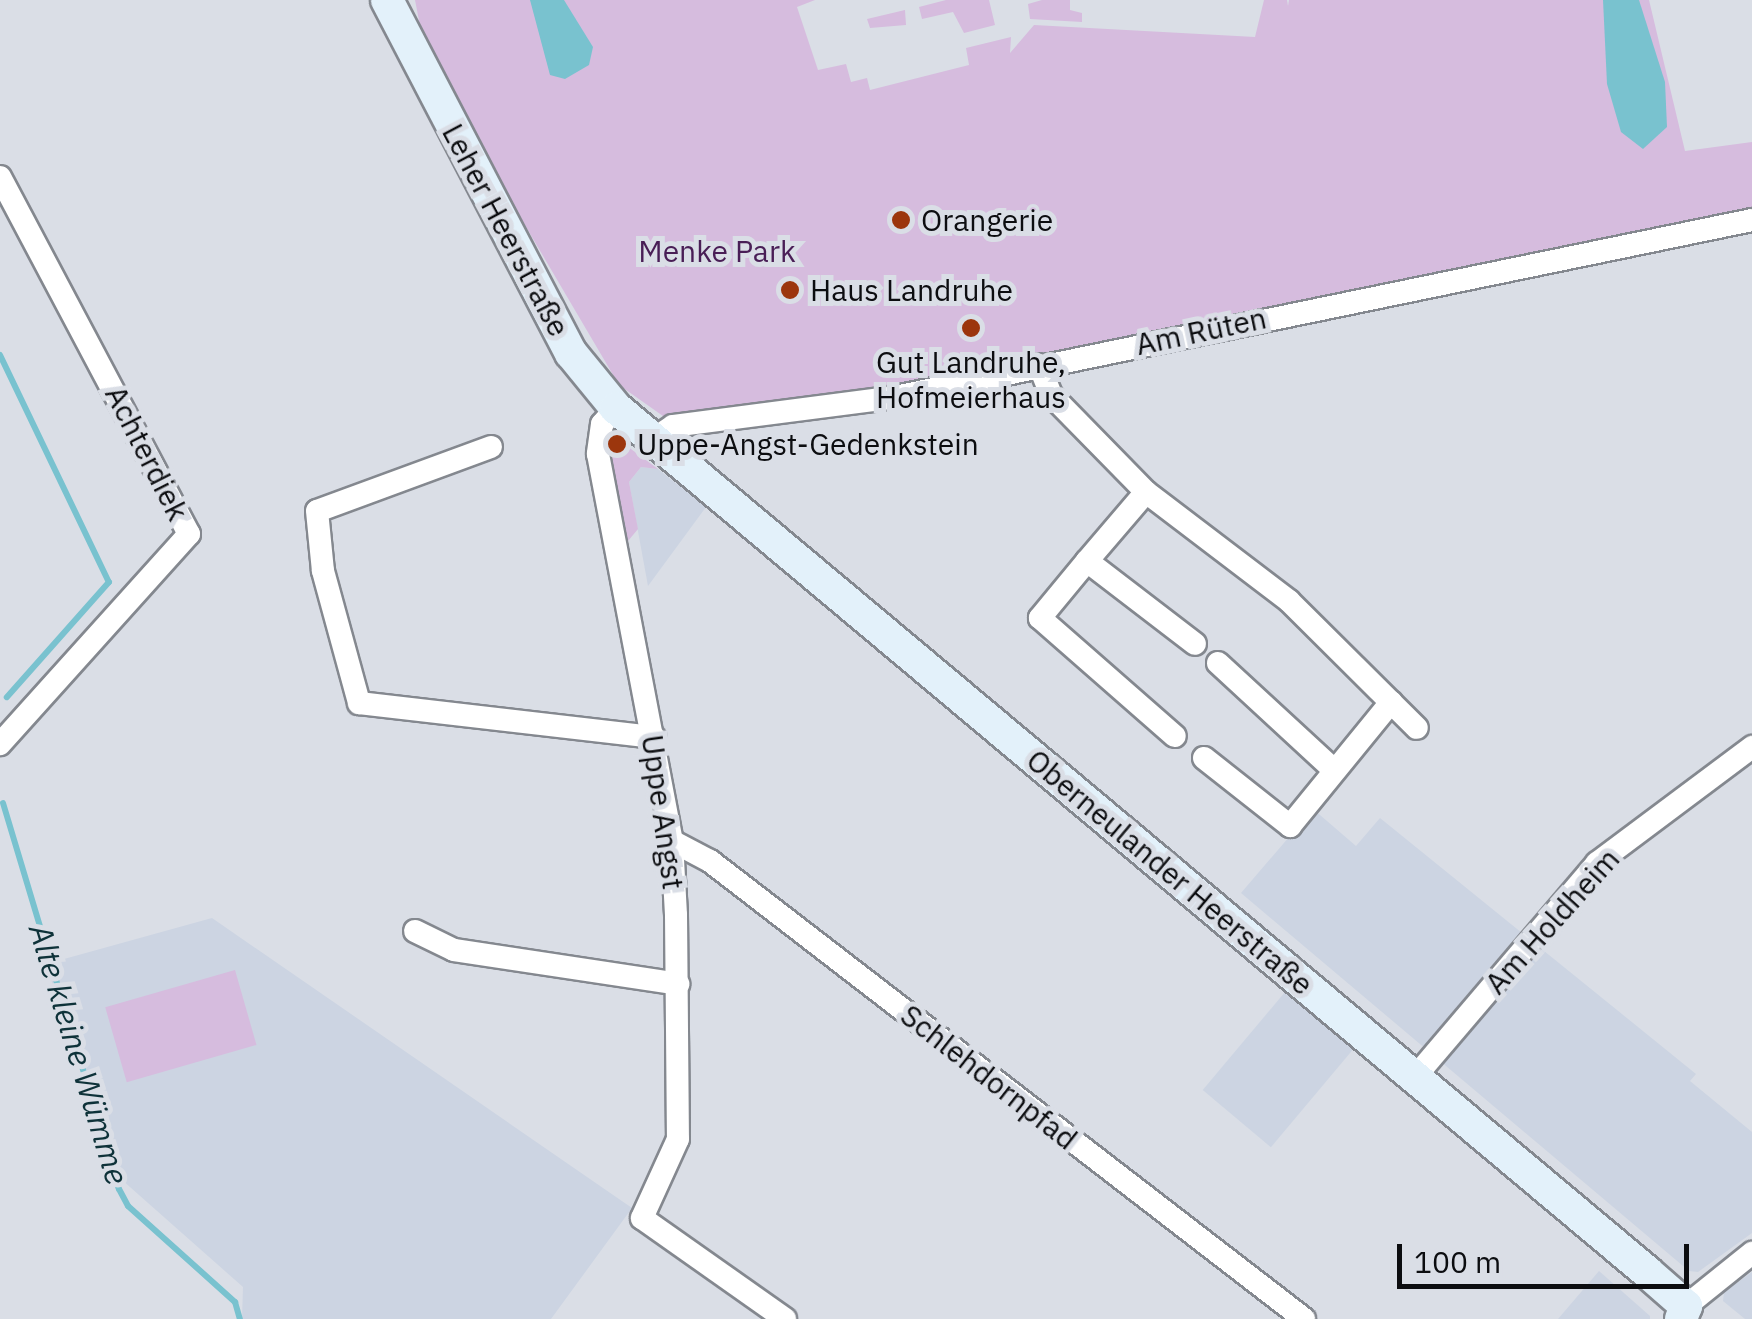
<!DOCTYPE html>
<html>
<head>
<meta charset="utf-8">
<style>
	body { margin:0 }
	#map { position:relative; width:1752px; height:1319px; overflow:hidden; background:#dadee6; font-family:"IBM Plex Sans",sans-serif }
	div>[style] { position:absolute }
	[style*='--x'] { left:calc(var(--x)*1px); top:calc(var(--y)*1px); width:calc(var(--w)*1px); rotate:calc(var(--a)*1deg) }
	.built>* { inset:0; background:#ccd4e2; transform-origin:0 0 }
	.green>* { inset:0; background:#d6bcde; transform-origin:0 0 }
	.water>* { inset:0; background:#79c2cf }
	.stream>* { height:6px; margin:-3px; padding:0 3px; transform-origin:3px; border-radius:3px; background:#79c2cf }
	.roads { filter:drop-shadow(2px 0 #84888f) drop-shadow(-2px 0 #84888f) drop-shadow(0 2px #84888f) drop-shadow(0 -2px #84888f) }
	.minor>* { height:22px; margin:-11px; padding:0 11px; transform-origin:11px; border-radius:11px; background:#fff }
	.secondary>* { height:32px; margin:-16px; padding:0 16px; transform-origin:16px; border-radius:16px; background:#e3f1fa }
	.dots>* { width:28px; height:28px; translate:-50% -50%; box-sizing:border-box; border:5px solid #dadee6; border-radius:50% }
	span { translate:-50% -50%; white-space:nowrap; text-align:center; line-height:1.15; -webkit-text-stroke:10px #dadee6; paint-order:stroke }
	.poi-label { font-size:30px; color:#0c0d10 }
	.left { translate:0 -50%; text-align:left }
	.street-label { font-size:30px; color:#0c0d10 }
	.park-label { font-size:30px; color:#491e56 }
	.water-label { font-size:32px; color:#0e3239; font-style:italic }
	.scale { position:absolute; left:1397px; top:1244px; width:292px; height:45px; box-sizing:border-box; border:5px solid #0c0d10; border-top:0; padding-left:12px; font-size:30px; line-height:35px; white-space:nowrap; color:#0c0d10; -webkit-text-stroke:8px #dadee6; paint-order:stroke }
</style>
</head>
<body>
<div id="map">
	<div class="built">
		<i style="clip-path:polygon(641px 467px,658px 469px,706px 507px,648px 586px,629px 482px)"></i>
		<i style="clip-path:polygon(1313px 809px,1356px 846px,1380px 818px,1696px 1074px,1690px 1081px,1752px 1132px,1752px 1233px,1698px 1272px,1689px 1271px,1241px 893px)"></i>
		<i style="clip-path:polygon(212px 918px,632px 1208px,551px 1319px,242px 1319px,243px 1287px,113px 1172px,46px 964px)"></i>
		<i style="left:1285px;top:992px;width:89px;height:128px;rotate:40deg"></i>
		<i style="clip-path:polygon(1599px 1271px,1650px 1316px,1650px 1319px,1558px 1319px)"></i>
		<i style="clip-path:polygon(1752px 1272px,1752px 1319px,1745px 1319px,1723px 1301px,1724px 1292px)"></i>
	</div>
	<div class="green">
		<i style="clip-path:polygon(415px 0,815px 0,797px 7px,818px 70px,846px 64px,851px 82px,867px 78px,870px 90px,969px 65px,966px 48px,1011px 37px,1010px 53px,1034px 25px,1255px 37px,1264px 0,1287px 0,1288px 6px,1289px 0,1649px 0,1685px 151px,1752px 142px,1752px 208px,920px 382px,663px 416px,619px 385px,489px 164px,422px 36px)"></i>
		<i style="clip-path:polygon(946px 0,989px 0,995px 25px,964px 33px,953px 12px,922px 19px,919px 7px)"></i>
		<i style="clip-path:polygon(1042px 0,1070px 0,1070px 10px,1082px 13px,1082px 22px,1030px 19px,1028px 4px)"></i>
		<i style="clip-path:polygon(905px 10px,906px 25px,870px 28px,867px 19px)"></i>
		<i style="clip-path:polygon(612px 435px,658px 469px,641px 467px,629px 482px,638px 529px,628px 541px,607px 439px)"></i>
		<i style="left:235px;top:970px;width:78px;height:135px;rotate:74deg"></i>
	</div>
	<div class="water">
		<i style="clip-path:polygon(530px 0,564px 0,593px 47px,589px 65px,565px 79px,550px 75px)"></i>
		<i style="clip-path:polygon(1603px 0,1639px 0,1665px 82px,1667px 127px,1643px 149px,1621px 132px,1607px 84px)"></i>
	</div>
	<div class="stream">
		<i style="--x:0;--y:355;--w:252;--a:64.4"></i>
		<i style="--x:109;--y:582;--w:154;--a:131.6"></i>
		<i style="--x:3;--y:803;--w:403;--a:73.3"></i>
		<i style="--x:119;--y:1189;--w:19;--a:62"></i>
		<i style="--x:128;--y:1206;--w:144;--a:41.9"></i>
		<i style="--x:235;--y:1302;--w:18;--a:74"></i>
	</div>
	<div class="roads">
		<div class="minor">
			<i style="--x:0;--y:177;--w:404;--a:62.1"></i>
			<i style="--x:189;--y:534;--w:283;--a:132"></i>
			<i style="--x:1039;--y:365;--w:32;--a:68"></i>
			<i style="--x:1051;--y:395;--w:136;--a:45.6"></i>
			<i style="--x:1146;--y:492;--w:180;--a:37.3"></i>
			<i style="--x:1289;--y:601;--w:180;--a:44.8"></i>
			<i style="--x:616;--y:408;--w:21;--a:131"></i>
			<i style="--x:602;--y:424;--w:30;--a:98"></i>
			<i style="--x:598;--y:454;--w:394;--a:79.2"></i>
			<i style="--x:672;--y:841;--w:74;--a:86.9"></i>
			<i style="--x:676;--y:915;--w:224;--a:89.5"></i>
			<i style="--x:678;--y:1139;--w:87;--a:114.5"></i>
			<i style="--x:642;--y:1218;--w:175;--a:35.2"></i>
			<i style="--x:652;--y:440;--w:25;--a:-34"></i>
			<i style="--x:673;--y:426;--w:224;--a:-7.4"></i>
			<i style="--x:895;--y:397;--w:875;--a:-11.67"></i>
			<i style="--x:491;--y:447;--w:185;--a:159.8"></i>
			<i style="--x:317;--y:511;--w:60;--a:84.3"></i>
			<i style="--x:323;--y:571;--w:137;--a:74.7"></i>
			<i style="--x:359;--y:703;--w:297;--a:6.6"></i>
			<i style="--x:1146;--y:492;--w:91;--a:130.5"></i>
			<i style="--x:1087;--y:561;--w:136;--a:37.5"></i>
			<i style="--x:1087;--y:561;--w:74;--a:129.5"></i>
			<i style="--x:1040;--y:618;--w:179;--a:41.2"></i>
			<i style="--x:1218;--y:663;--w:158;--a:42.7"></i>
			<i style="--x:1204;--y:758;--w:110;--a:38.3"></i>
			<i style="--x:1290;--y:826;--w:160;--a:-50.8"></i>
			<i style="--x:672;--y:841;--w:43;--a:27.8"></i>
			<i style="--x:710;--y:861;--w:750;--a:37.63"></i>
			<i style="--x:415;--y:931;--w:43;--a:26"></i>
			<i style="--x:454;--y:950;--w:227;--a:8.6"></i>
			<i style="--x:1415;--y:1077;--w:281;--a:-49.6"></i>
			<i style="--x:1597;--y:863;--w:194;--a:-36.8"></i>
			<i style="--x:1686;--y:1306;--w:85;--a:-38.8"></i>
		</div>
		<div class="secondary">
			<i style="--x:387;--y:0;--w:398;--a:62.5"></i>
			<i style="--x:571;--y:353;--w:71;--a:50.7"></i>
			<i style="--x:616;--y:408;--w:1345;--a:39.96"></i>
			<i style="--x:1647;--y:1272;--w:52;--a:41.1"></i>
			<i style="--x:1686;--y:1306;--w:14;--a:111"></i>
		</div>
	</div>
	<div class="dots">
		<i style="left:901px;top:220px;background:#9c360d"></i>
		<i style="left:790px;top:290px;background:#9c360d"></i>
		<i style="left:971px;top:328px;background:#9c360d"></i>
		<i style="left:617px;top:444px;background:#9c360d"></i>
	</div>
	<div class="poi-label">
		<span class="left" style="left:921px;top:220px">Orangerie</span>
		<span class="left" style="left:810px;top:290px">Haus Landruhe</span>
		<span style="left:971px;top:379px">Gut Landruhe,<br>Hofmeierhaus</span>
		<span class="left" style="left:637px;top:444px">Uppe-Angst-Gedenkstein</span>
	</div>
	<div class="street-label">
		<span style="left:506px;top:230px;rotate:62deg">Leher Heerstraße</span>
		<span style="left:1201px;top:331px;rotate:-12deg">Am Rüten</span>
		<span style="left:147px;top:453px;rotate:63deg">Achterdiek</span>
		<span style="left:663px;top:812px;rotate:82deg">Uppe Angst</span>
		<span style="left:1170px;top:872px;rotate:40deg">Oberneulander Heerstraße</span>
		<span style="left:1552px;top:921px;rotate:-48deg">Am Holdheim</span>
		<span style="left:989px;top:1077px;rotate:38deg">Schlehdornpfad</span>
	</div>
	<div class="park-label">
		<span style="left:717px;top:251px">Menke Park</span>
	</div>
	<div class="water-label">
		<span style="left:79px;top:1054px;rotate:73deg">Alte kleine Wümme</span>
	</div>
	<div class="scale">100 m</div>
</div>
</body>
</html>
